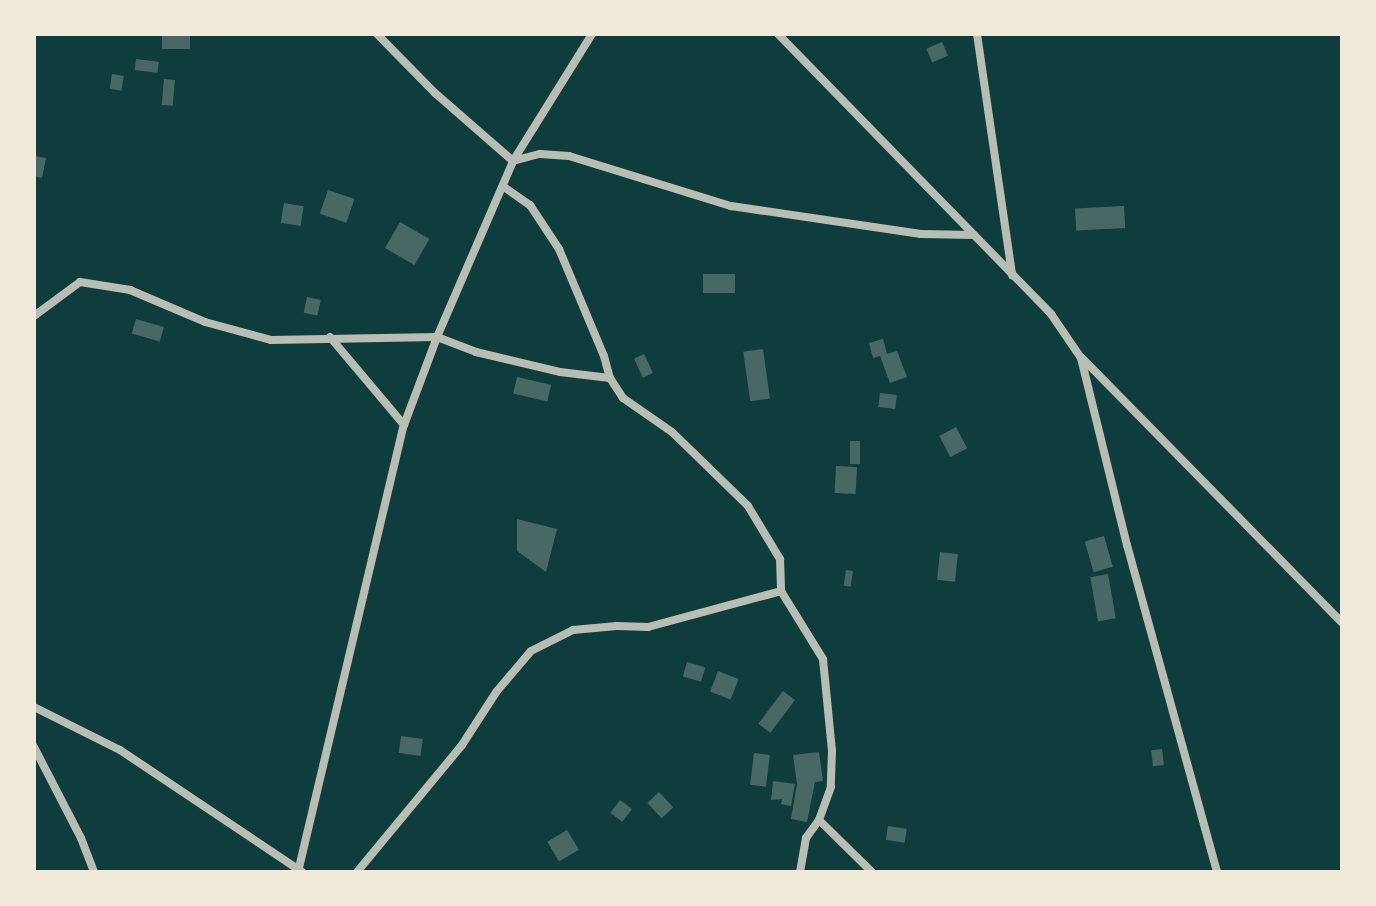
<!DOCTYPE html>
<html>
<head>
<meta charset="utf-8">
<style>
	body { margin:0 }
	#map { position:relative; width:1376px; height:906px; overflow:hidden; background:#0f3d3e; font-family:"Nunito Sans",sans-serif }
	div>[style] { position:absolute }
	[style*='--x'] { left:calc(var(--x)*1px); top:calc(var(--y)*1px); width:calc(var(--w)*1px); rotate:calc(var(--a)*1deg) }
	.building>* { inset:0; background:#486865; transform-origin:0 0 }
	.minor>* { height:8px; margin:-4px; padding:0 4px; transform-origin:4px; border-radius:4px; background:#b8beb3 }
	span { translate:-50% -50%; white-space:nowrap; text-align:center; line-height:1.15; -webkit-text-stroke:6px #f1e9da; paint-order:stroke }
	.frame { position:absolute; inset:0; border:36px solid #f1e9da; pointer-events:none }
</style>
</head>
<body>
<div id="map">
	<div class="building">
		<i style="left:162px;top:35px;width:28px;height:14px"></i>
		<i style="left:942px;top:42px;width:15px;height:17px;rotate:67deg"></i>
		<i style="left:136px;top:59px;width:23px;height:11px;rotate:7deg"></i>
		<i style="left:112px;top:74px;width:12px;height:15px;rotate:9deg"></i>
		<i style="left:164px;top:79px;width:11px;height:26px;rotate:5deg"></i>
		<i style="clip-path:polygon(34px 156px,46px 158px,42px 178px,34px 176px)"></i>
		<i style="left:328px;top:190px;width:28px;height:25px;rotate:19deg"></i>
		<i style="left:284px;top:203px;width:20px;height:20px;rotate:9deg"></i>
		<i style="left:1124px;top:206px;width:22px;height:49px;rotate:87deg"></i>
		<i style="left:400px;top:222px;width:34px;height:30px;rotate:30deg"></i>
		<i style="left:735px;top:274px;width:19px;height:32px;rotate:90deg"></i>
		<i style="left:307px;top:297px;width:14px;height:16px;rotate:12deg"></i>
		<i style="left:136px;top:319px;width:29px;height:15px;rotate:16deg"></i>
		<i style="clip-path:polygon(883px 339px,887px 354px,897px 351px,907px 377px,890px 383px,880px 356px,873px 358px,869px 343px)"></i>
		<i style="left:763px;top:349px;width:50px;height:20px;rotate:82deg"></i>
		<i style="left:644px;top:354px;width:21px;height:11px;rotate:65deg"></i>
		<i style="left:517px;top:377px;width:35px;height:17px;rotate:13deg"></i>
		<i style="left:880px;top:393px;width:17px;height:14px;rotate:7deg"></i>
		<i style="left:956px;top:427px;width:24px;height:19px;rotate:62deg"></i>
		<i style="left:850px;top:441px;width:10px;height:23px"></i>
		<i style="left:836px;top:466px;width:21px;height:27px;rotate:3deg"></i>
		<i style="clip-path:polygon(517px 519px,557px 529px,546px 572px,517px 551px)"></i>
		<i style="left:1104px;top:536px;width:32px;height:20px;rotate:74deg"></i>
		<i style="left:940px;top:552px;width:18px;height:28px;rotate:6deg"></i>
		<i style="left:846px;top:570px;width:7px;height:16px;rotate:8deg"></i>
		<i style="left:1108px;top:574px;width:45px;height:18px;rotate:80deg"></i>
		<i style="left:687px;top:662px;width:19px;height:15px;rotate:16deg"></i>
		<i style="left:718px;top:671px;width:22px;height:22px;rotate:21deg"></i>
		<i style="left:783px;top:691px;width:15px;height:41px;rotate:37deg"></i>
		<i style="left:401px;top:736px;width:22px;height:17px;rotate:8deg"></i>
		<i style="left:1162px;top:749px;width:16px;height:11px;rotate:83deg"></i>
		<i style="clip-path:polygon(819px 752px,823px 781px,815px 782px,807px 822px,791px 819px,797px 784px,793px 755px)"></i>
		<i style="left:754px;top:753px;width:16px;height:32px;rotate:7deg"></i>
		<i style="clip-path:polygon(773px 781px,795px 784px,791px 806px,781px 804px,782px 799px,771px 800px)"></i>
		<i style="left:659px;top:792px;width:21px;height:16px;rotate:47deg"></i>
		<i style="left:620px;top:800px;width:15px;height:16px;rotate:37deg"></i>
		<i style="left:888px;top:826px;width:19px;height:14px;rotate:9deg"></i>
		<i style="left:567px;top:830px;width:23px;height:23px;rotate:59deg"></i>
	</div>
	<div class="minor">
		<i style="--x:377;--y:34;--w:83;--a:45.5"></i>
		<i style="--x:435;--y:93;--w:103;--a:41.1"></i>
		<i style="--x:513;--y:161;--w:28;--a:-15"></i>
		<i style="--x:540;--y:154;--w:29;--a:4"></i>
		<i style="--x:569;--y:156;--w:170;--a:17.2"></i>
		<i style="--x:731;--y:206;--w:192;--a:8.4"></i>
		<i style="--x:921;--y:234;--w:53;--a:1.1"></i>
		<i style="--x:778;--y:34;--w:391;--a:45.7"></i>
		<i style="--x:1051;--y:314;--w:53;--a:55.7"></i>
		<i style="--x:1081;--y:358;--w:193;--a:76.2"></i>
		<i style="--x:1127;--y:545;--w:339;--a:74.6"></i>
		<i style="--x:977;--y:34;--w:244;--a:81.7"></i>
		<i style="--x:504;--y:187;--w:32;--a:35"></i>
		<i style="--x:530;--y:205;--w:53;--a:56.6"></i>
		<i style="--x:559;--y:249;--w:116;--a:67.2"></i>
		<i style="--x:604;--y:356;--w:23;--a:75"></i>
		<i style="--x:610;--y:378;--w:24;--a:57"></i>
		<i style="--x:623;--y:398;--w:60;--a:34.8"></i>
		<i style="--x:672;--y:432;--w:106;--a:44.2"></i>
		<i style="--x:748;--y:506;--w:62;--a:58.9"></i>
		<i style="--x:780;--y:559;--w:32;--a:88"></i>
		<i style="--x:781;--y:591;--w:80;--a:58.3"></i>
		<i style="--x:823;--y:659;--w:92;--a:84.4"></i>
		<i style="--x:832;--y:751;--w:36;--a:92"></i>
		<i style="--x:831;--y:787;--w:35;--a:110"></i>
		<i style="--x:819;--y:820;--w:22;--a:126"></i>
		<i style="--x:806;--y:838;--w:35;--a:100"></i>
		<i style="--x:34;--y:316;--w:57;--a:-36.5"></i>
		<i style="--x:80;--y:282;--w:51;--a:9.1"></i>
		<i style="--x:130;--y:290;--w:82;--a:23.1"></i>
		<i style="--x:205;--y:322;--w:68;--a:15.3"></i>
		<i style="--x:271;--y:340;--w:166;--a:-1"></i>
		<i style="--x:437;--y:337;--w:42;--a:21"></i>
		<i style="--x:476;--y:352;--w:86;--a:13.4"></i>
		<i style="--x:560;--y:372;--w:50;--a:6.8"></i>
		<i style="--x:330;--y:337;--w:115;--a:49.9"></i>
		<i style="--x:1082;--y:358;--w:371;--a:45.5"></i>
		<i style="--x:34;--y:707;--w:96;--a:26.6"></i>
		<i style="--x:120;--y:750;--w:219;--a:33.8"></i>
		<i style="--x:34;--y:747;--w:102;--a:62.7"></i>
		<i style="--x:81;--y:838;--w:36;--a:69"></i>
		<i style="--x:819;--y:820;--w:74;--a:44.5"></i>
		<i style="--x:298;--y:872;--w:459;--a:-76.7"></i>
		<i style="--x:404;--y:425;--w:94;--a:-69.4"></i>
		<i style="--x:437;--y:337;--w:192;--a:-66.6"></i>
		<i style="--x:513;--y:161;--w:150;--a:-58.1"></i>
		<i style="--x:357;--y:872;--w:165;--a:-50.4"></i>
		<i style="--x:462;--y:745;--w:64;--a:-57.1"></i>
		<i style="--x:497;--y:691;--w:52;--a:-49.6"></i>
		<i style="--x:531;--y:651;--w:47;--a:-26.6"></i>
		<i style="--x:573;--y:630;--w:44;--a:-5.2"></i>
		<i style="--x:617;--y:626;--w:31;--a:2"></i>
		<i style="--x:648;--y:627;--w:138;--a:-15.1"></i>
	</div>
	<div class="frame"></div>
</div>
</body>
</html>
